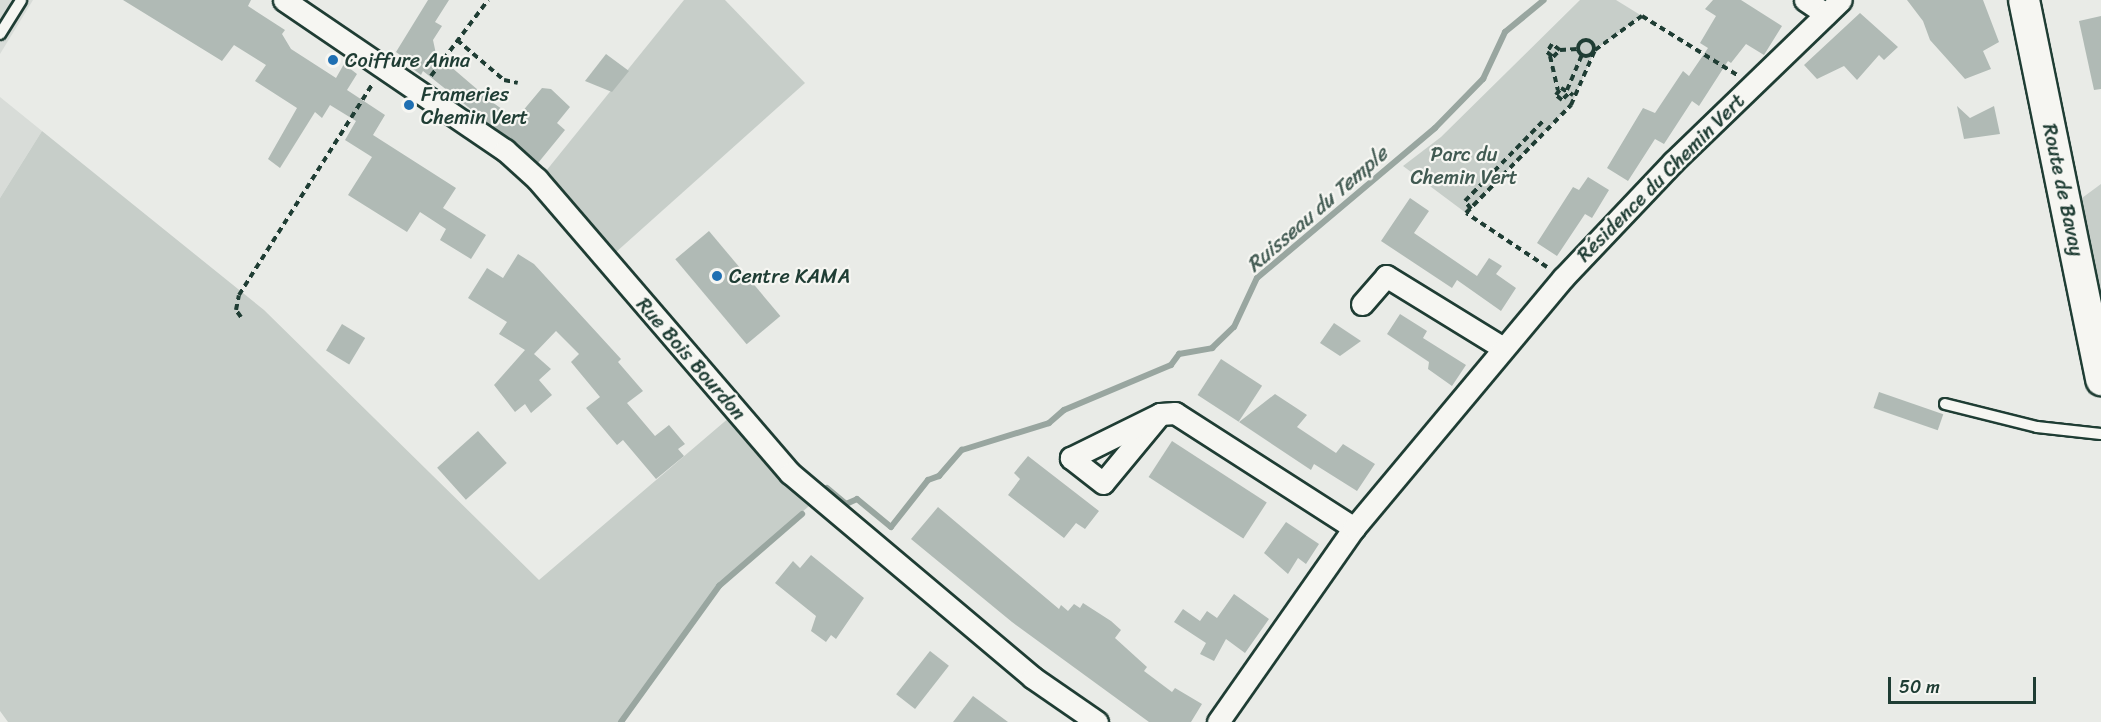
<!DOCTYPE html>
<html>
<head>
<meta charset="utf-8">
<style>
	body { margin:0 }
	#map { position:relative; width:2101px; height:722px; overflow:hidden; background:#e9ebe7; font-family:Sriracha,sans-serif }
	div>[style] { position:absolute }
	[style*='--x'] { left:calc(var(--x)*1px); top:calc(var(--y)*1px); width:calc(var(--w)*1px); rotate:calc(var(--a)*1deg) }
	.built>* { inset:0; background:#d8dcd8 }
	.green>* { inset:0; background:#c7cec9 }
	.stream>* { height:6px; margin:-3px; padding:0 3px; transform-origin:3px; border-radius:3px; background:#99a6a0 }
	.building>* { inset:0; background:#b0bab5; transform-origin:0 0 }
	.path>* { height:4px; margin-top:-2px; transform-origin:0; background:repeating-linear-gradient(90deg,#1f3d34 0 6px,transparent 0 10.5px) }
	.path>.ring { margin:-2px; padding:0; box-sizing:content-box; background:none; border:4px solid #1f3d34; border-radius:50% }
	.roads { filter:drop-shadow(2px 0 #1f3d34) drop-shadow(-2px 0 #1f3d34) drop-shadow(0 2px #1f3d34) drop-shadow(0 -2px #1f3d34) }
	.lane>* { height:10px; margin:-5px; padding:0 5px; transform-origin:5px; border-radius:5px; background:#f6f6f2 }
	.street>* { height:21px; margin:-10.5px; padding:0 10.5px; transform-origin:10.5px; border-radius:10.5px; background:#f6f6f2 }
	.secondary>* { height:30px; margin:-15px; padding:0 15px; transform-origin:15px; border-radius:15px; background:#f6f6f2 }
	.dots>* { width:16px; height:16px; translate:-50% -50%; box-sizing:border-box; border:3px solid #f6f6f2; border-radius:50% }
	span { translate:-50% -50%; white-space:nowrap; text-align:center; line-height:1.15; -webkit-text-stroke:4.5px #f6f6f2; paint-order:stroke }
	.poi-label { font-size:20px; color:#1f3d34 }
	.left { translate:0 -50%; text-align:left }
	.park-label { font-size:20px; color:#415a52 }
	.street-label { font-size:20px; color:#1f3d34 }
	.water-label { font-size:21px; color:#445c54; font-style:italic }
	.scale { position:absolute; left:1888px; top:677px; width:148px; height:27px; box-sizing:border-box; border:3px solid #1f3d34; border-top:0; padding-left:8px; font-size:18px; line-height:21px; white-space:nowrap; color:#1f3d34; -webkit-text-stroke:4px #f6f6f2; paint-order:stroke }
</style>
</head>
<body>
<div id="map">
	<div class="built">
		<i style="clip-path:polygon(0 0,33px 0,0 54px)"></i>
		<i style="clip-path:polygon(0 97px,42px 131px,0 198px)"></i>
	</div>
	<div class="green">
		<i style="clip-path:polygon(684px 0,725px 0,805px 83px,615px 253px,546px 171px)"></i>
		<i style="clip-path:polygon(1580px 0,1616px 0,1642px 16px,1595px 50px,1571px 105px,1466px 213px,1403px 166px,1441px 137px)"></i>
		<i style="clip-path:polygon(42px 131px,264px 310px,539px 580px,737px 411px,818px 498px,719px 586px,621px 722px,8px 722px,0 711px,0 198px)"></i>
		<i style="clip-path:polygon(2101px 184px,2101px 319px,2067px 209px)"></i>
	</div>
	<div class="stream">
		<i style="--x:827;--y:488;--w:25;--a:40"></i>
		<i style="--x:846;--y:504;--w:12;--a:-24"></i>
		<i style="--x:857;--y:499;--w:44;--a:39.5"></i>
		<i style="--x:891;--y:527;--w:60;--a:-51.8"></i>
		<i style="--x:928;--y:480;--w:12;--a:-20"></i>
		<i style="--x:939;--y:476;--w:35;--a:-49"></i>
		<i style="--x:962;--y:450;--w:91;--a:-17.2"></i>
		<i style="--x:1049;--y:423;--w:20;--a:-41"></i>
		<i style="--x:1064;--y:410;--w:116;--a:-22.8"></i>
		<i style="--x:1171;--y:365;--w:14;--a:-54"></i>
		<i style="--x:1179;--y:354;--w:34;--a:-10"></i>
		<i style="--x:1212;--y:348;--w:30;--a:-44"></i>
		<i style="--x:1234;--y:327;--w:54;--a:-64.9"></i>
		<i style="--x:1257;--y:278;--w:233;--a:-40.1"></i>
		<i style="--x:1435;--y:128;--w:69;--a:-45.6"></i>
		<i style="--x:1483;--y:79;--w:52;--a:-64.9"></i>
		<i style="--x:1505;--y:32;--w:50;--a:-39.4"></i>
		<i style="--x:621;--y:722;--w:168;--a:-54.2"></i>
		<i style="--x:719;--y:586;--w:110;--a:-40.9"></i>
	</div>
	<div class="building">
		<i style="clip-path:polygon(123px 0,251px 0,248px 6px,285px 30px,282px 34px,291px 49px,336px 78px,344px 64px,357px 74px,347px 90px,385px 115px,373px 135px,456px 188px,443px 208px,486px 235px,471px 259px,440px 240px,446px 229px,420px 212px,407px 232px,348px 195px,372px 157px,345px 140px,356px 121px,330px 105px,322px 118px,315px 112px,280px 168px,268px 159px,297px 108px,255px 81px,266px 65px,234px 45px,222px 61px)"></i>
		<i style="clip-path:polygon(428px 0,449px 0,435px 22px,442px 26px,433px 40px,436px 54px,492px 102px,516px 119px,542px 88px,551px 89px,570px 107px,557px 123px,565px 130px,538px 163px,423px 71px,421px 75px,408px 65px,410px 62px,396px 52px)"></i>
		<i style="clip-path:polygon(1713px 0,1741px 0,1782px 26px,1764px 55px,1746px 44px,1731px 63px,1728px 61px,1699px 106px,1692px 101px,1664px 144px,1655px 139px,1628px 181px,1607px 168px,1643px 108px,1655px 113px,1683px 71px,1689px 76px,1708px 48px,1700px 43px,1716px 16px,1705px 9px)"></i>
		<i style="clip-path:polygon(1907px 0,1983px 0,1999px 42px,1983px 51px,1991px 69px,1965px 79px,1930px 40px,1923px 21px)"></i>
		<i style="clip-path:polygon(1860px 13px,1898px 47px,1884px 60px,1879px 55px,1857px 80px,1844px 66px,1817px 79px,1804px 65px)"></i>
		<i style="clip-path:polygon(2101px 16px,2101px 89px,2094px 90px,2079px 21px)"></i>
		<i style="clip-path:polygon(606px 54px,629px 71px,612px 92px,585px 81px)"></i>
		<i style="clip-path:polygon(1957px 106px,1970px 118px,1994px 106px,2000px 134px,1964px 139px)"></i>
		<i style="clip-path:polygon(1588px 177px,1609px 190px,1592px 218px,1585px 214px,1557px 256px,1537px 243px,1573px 187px,1579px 190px)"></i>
		<i style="clip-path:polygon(1410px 198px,1429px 211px,1414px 233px,1477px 276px,1489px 258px,1502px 266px,1496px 274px,1516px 288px,1501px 311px,1457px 280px,1452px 288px,1381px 241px)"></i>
		<i style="left:709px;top:231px;width:111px;height:44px;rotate:50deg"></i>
		<i style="clip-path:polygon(518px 254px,534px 264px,621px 359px,618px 362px,643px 391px,627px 403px,655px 436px,669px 425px,685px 444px,678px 449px,684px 456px,656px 479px,623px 440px,617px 445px,586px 408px,600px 397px,571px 362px,579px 354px,556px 331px,534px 354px,551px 369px,539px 380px,552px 395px,531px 413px,525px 404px,515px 412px,494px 385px,525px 350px,499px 334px,507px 322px,468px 298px,487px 268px,503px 278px)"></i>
		<i style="clip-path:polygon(1400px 314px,1427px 331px,1423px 338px,1466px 365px,1452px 386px,1428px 369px,1429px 362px,1387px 334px)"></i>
		<i style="clip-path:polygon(1334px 323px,1361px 341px,1340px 356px,1320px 343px)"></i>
		<i style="left:342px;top:324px;width:27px;height:31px;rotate:31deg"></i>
		<i style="left:1221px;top:359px;width:49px;height:43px;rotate:33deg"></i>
		<i style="left:1879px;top:392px;width:68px;height:17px;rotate:19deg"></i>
		<i style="clip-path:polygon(1275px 394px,1307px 415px,1297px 427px,1336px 453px,1343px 444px,1375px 464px,1357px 491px,1314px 464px,1311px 470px,1239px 422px)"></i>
		<i style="left:478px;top:431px;width:43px;height:55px;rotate:48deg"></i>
		<i style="left:1172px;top:441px;width:113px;height:43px;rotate:33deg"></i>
		<i style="clip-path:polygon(1028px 456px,1099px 511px,1085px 529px,1076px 523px,1064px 538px,1008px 495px,1020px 479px,1014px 473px)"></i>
		<i style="clip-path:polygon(938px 507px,1059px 609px,1061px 605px,1068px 611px,1074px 604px,1080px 608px,1083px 603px,1111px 621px,1121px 630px,1115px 638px,1147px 667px,1144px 671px,1172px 692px,1175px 688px,1202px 704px,1191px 722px,1149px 722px,1012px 622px,911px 539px)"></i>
		<i style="clip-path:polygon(1286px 522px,1319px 544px,1306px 564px,1298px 558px,1288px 574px,1264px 553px)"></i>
		<i style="clip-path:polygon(811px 555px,864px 598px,836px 639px,831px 635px,826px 642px,811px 631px,816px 616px,775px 583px,793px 561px,800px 568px)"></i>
		<i style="clip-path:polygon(1234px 594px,1269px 619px,1245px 653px,1226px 639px,1214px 661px,1200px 654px,1206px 643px,1174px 622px,1183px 609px,1200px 621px,1207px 611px,1217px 618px)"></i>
		<i style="left:930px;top:651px;width:24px;height:55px;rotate:38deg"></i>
		<i style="clip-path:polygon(973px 696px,1008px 722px,953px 722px)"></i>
	</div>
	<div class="path">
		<i style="--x:457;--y:40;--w:62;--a:40.4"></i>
		<i style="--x:504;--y:80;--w:14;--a:12"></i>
		<i class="ring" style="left:1578px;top:40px;width:12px;height:12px"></i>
		<i style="--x:1560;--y:50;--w:10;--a:-143"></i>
		<i style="--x:1552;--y:44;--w:9;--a:122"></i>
		<i style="--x:1547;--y:52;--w:8;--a:40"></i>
		<i style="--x:1553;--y:57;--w:10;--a:-45"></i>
		<i style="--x:1560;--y:50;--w:18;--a:-3"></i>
		<i style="--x:1550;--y:56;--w:35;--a:77"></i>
		<i style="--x:431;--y:76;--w:95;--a:-53.1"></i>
		<i style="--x:1567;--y:90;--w:38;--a:-67"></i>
		<i style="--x:1568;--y:94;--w:8;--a:135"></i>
		<i style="--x:1562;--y:100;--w:8;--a:-140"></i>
		<i style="--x:1556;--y:95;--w:9;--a:-54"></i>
		<i style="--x:1561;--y:88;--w:14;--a:30"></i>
		<i style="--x:1471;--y:209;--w:10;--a:-127"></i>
		<i style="--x:1465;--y:201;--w:113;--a:-45.7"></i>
		<i style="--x:1547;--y:267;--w:97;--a:-146.3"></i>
		<i style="--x:1466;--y:213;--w:151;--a:-45.8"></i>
		<i style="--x:1571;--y:105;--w:60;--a:-66.4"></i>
		<i style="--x:1595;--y:50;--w:58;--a:-35.9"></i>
		<i style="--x:1642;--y:16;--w:112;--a:31.8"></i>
		<i style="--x:241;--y:317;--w:9;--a:-126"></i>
		<i style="--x:236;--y:310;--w:15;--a:-79"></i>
		<i style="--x:239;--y:295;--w:251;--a:-57.7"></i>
	</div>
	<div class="roads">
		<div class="lane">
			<i style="--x:0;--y:34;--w:40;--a:-58"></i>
			<i style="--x:1945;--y:404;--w:95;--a:14"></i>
			<i style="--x:2037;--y:427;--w:64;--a:6.2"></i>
		</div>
		<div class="street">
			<i style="--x:284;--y:0;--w:267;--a:34.2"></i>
			<i style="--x:505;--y:150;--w:43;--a:42.2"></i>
			<i style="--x:537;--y:179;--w:388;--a:49.3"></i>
			<i style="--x:790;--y:473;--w:317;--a:40.1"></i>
			<i style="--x:1032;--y:677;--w:79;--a:34.7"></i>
			<i style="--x:1805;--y:0;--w:25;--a:34"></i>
			<i style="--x:1362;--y:304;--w:37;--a:-49"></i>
			<i style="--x:1386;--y:276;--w:137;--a:31.6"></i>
			<i style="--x:1160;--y:414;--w:89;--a:129.6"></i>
			<i style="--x:1103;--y:483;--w:41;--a:-142"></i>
			<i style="--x:1071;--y:458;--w:99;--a:-26.3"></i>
			<i style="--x:1160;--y:414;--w:15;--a:-4"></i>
			<i style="--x:1175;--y:413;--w:213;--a:32.7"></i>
			<i style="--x:1218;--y:722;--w:237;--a:-55"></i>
			<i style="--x:1354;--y:528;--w:326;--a:-50.1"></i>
			<i style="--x:1563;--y:278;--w:160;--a:-46.5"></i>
			<i style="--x:1673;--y:162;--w:233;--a:-44"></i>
		</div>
		<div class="secondary">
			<i style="--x:2024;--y:0;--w:388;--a:78.5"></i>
		</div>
	</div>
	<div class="dots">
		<i style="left:333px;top:60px;background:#1f6fb2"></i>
		<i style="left:409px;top:105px;background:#1f6fb2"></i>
		<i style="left:717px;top:276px;background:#1f6fb2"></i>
	</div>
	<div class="poi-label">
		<span class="left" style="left:345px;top:60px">Coiffure Anna</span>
		<span class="left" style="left:421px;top:106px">Frameries<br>Chemin Vert</span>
		<span class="left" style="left:729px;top:276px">Centre KAMA</span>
	</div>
	<div class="park-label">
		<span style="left:1464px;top:166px">Parc du<br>Chemin Vert</span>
	</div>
	<div class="street-label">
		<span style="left:1661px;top:178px;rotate:-45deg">Résidence du Chemin Vert</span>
		<span style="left:2063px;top:190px;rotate:78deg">Route de Bavay</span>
		<span style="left:691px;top:359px;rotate:49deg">Rue Bois Bourdon</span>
	</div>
	<div class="water-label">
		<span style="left:1317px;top:209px;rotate:-41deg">Ruisseau du Temple</span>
	</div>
	<div class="scale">50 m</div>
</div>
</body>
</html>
